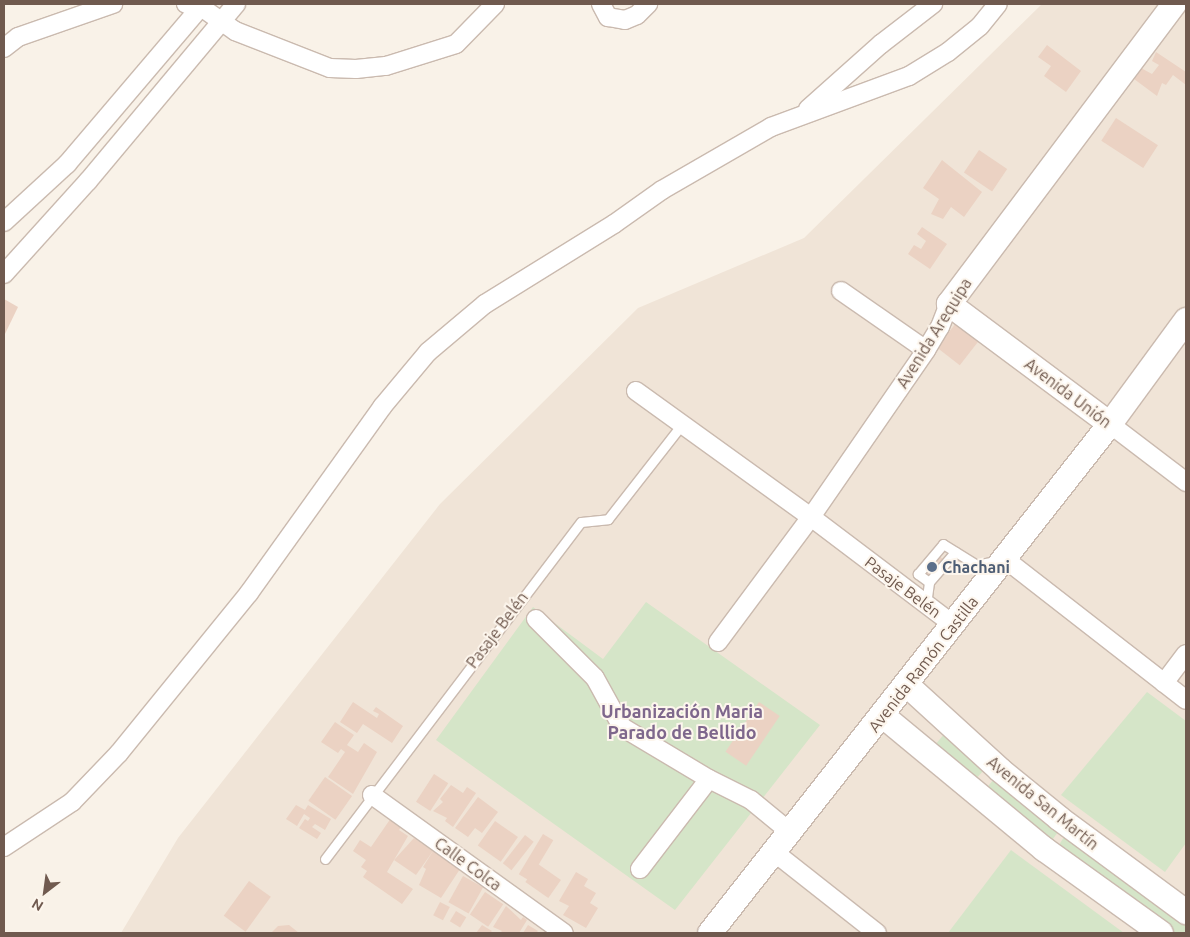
<!DOCTYPE html>
<html>
<head>
<meta charset="utf-8">
<style>
	body { margin:0 }
	#map { position:relative; width:1190px; height:937px; overflow:hidden; background:#f9f2e8; font-family:Ubuntu,sans-serif }
	div>[style] { position:absolute }
	[style*='--x'] { left:calc(var(--x)*1px); top:calc(var(--y)*1px); width:calc(var(--w)*1px); rotate:calc(var(--a)*1deg) }
	.residential>* { inset:0; background:#f0e4d7 }
	.green>* { inset:0; background:#d5e5c8 }
	.building>* { inset:0; background:#ebd2c3; transform-origin:0 0 }
	.roads { filter:drop-shadow(1px 0 #cabaaf) drop-shadow(-1px 0 #cabaaf) drop-shadow(0 1px #cabaaf) drop-shadow(0 -1px #cabaaf) }
	.lane>* { height:9px; margin:-4.5px; padding:0 4.5px; transform-origin:4.5px; border-radius:4.5px; background:#fff }
	.street>* { height:18px; margin:-9px; padding:0 9px; transform-origin:9px; border-radius:9px; background:#fff }
	.secondary>* { height:24px; margin:-12px; padding:0 12px; transform-origin:12px; border-radius:12px; background:#fff }
	.dots>* { width:14px; height:14px; translate:-50% -50%; box-sizing:border-box; border:2px solid #fdf6ed; border-radius:50% }
	span { translate:-50% -50%; white-space:nowrap; text-align:center; line-height:1.15; -webkit-text-stroke:4px #fdf6ed; paint-order:stroke }
	.street-label { font-size:16px; color:#705a4f }
	.service-label { font-size:16px; color:#4e5e75; font-weight:700 }
	.left { translate:0 -50%; text-align:left }
	.neighbourhood-label { font-size:18px; color:#7e678c; font-weight:700 }
	.frame { position:absolute; inset:0; border:5px solid #705a4f; pointer-events:none }
	.north { position:absolute; left:20px; top:867px; width:50px; height:50px; -webkit-text-stroke:4px #fdf6ed; paint-order:stroke; rotate:210deg; font-size:14px; font-weight:700; line-height:20px; text-align:center; color:#705a4f }
	.north::after { content:''; display:block; margin:auto; width:18px; height:22px; background:#705a4f; clip-path:polygon(50% 0,100% 100%,50% 72%,0 100%) }
</style>
</head>
<body>
<div id="map">
	<div class="residential">
		<i style="clip-path:polygon(1042px 4px,1186px 4px,1186px 933px,121px 933px,178px 838px,440px 504px,638px 308px,804px 238px)"></i>
	</div>
	<div class="green">
		<i style="clip-path:polygon(646px 602px,820px 725px,675px 910px,436px 740px,533px 607px,603px 659px)"></i>
		<i style="clip-path:polygon(1147px 692px,1186px 721px,1186px 843px,1165px 872px,1061px 795px)"></i>
		<i style="clip-path:polygon(946px 732px,984px 770px,974px 781px,934px 746px)"></i>
		<i style="clip-path:polygon(994px 779px,1058px 832px,1050px 843px,984px 791px)"></i>
		<i style="clip-path:polygon(1064px 837px,1186px 926px,1186px 933px,1175px 933px,1057px 848px)"></i>
		<i style="clip-path:polygon(1011px 850px,1124px 933px,948px 933px)"></i>
	</div>
	<div class="building">
		<i style="clip-path:polygon(1047px 45px,1081px 71px,1066px 92px,1044px 76px,1051px 66px,1038px 57px)"></i>
		<i style="clip-path:polygon(1156px 52px,1186px 72px,1186px 85px,1173px 75px,1166px 85px,1162px 83px,1157px 96px,1134px 79px,1141px 68px,1152px 74px,1159px 65px,1152px 61px)"></i>
		<i style="left:1116px;top:118px;width:50px;height:27px;rotate:33deg"></i>
		<i style="left:979px;top:150px;width:34px;height:27px;rotate:34deg"></i>
		<i style="clip-path:polygon(942px 160px,982px 192px,964px 217px,951px 207px,943px 219px,931px 214px,939px 199px,923px 188px)"></i>
		<i style="clip-path:polygon(922px 227px,947px 244px,930px 269px,908px 254px,914px 245px,921px 249px,926px 241px,917px 234px)"></i>
		<i style="clip-path:polygon(4px 299px,18px 307px,4px 336px)"></i>
		<i style="left:956px;top:323px;width:29px;height:31px;rotate:38deg"></i>
		<i style="left:933px;top:551px;width:21px;height:25px;rotate:39deg"></i>
		<i style="clip-path:polygon(353px 702px,377px 718px,379px 714px,373px 711px,376px 707px,403px 726px,392px 743px,363px 724px,357px 733px,340px 722px)"></i>
		<i style="left:759px;top:702px;width:25px;height:60px;rotate:34deg"></i>
		<i style="clip-path:polygon(335px 722px,354px 735px,347px 745px,358px 752px,364px 743px,377px 752px,353px 794px,328px 777px,345px 752px,341px 749px,338px 753px,321px 742px)"></i>
		<i style="left:434px;top:774px;width:17px;height:33px;rotate:33deg"></i>
		<i style="left:325px;top:777px;width:33px;height:29px;rotate:35deg"></i>
		<i style="clip-path:polygon(451px 785px,463px 793px,467px 787px,476px 793px,453px 827px,445px 821px,447px 818px,433px 811px,443px 802px,440px 799px)"></i>
		<i style="clip-path:polygon(478px 797px,498px 812px,482px 833px,475px 828px,468px 837px,455px 828px)"></i>
		<i style="clip-path:polygon(296px 805px,305px 810px,308px 805px,331px 819px,325px 830px,315px 824px,312px 827px,321px 833px,317px 839px,299px 828px,305px 819px,308px 821px,310px 818px,304px 814px,297px 826px,286px 819px)"></i>
		<i style="clip-path:polygon(391px 818px,402px 826px,399px 830px,408px 836px,387px 872px,413px 889px,402px 904px,363px 877px,367px 871px,361px 867px,366px 860px,353px 851px,360px 840px,371px 847px)"></i>
		<i style="left:495px;top:821px;width:28px;height:30px;rotate:35deg"></i>
		<i style="left:543px;top:834px;width:12px;height:47px;rotate:31deg"></i>
		<i style="left:525px;top:835px;width:11px;height:36px;rotate:38deg"></i>
		<i style="clip-path:polygon(414px 838px,433px 851px,416px 875px,394px 860px)"></i>
		<i style="clip-path:polygon(433px 851px,460px 869px,441px 898px,419px 885px,426px 869px,423px 867px)"></i>
		<i style="left:538px;top:864px;width:28px;height:22px;rotate:35deg"></i>
		<i style="clip-path:polygon(576px 872px,588px 879px,584px 886px,596px 893px,590px 903px,598px 908px,586px 928px,563px 915px,569px 906px,559px 901px)"></i>
		<i style="left:463px;top:876px;width:23px;height:30px;rotate:29deg"></i>
		<i style="left:249px;top:881px;width:27px;height:43px;rotate:36deg"></i>
		<i style="left:485px;top:892px;width:22px;height:27px;rotate:34deg"></i>
		<i style="left:440px;top:902px;width:11px;height:15px;rotate:27deg"></i>
		<i style="clip-path:polygon(506px 906px,521px 920px,523px 917px,527px 920px,519px 933px,500px 933px,502px 931px,493px 927px)"></i>
		<i style="left:456px;top:911px;width:12px;height:12px;rotate:31deg"></i>
		<i style="clip-path:polygon(289px 925px,299px 933px,271px 933px,278px 926px)"></i>
		<i style="clip-path:polygon(482px 925px,492px 931px,490px 933px,476px 933px)"></i>
		<i style="clip-path:polygon(528px 925px,538px 931px,536px 933px,523px 933px)"></i>
	</div>
	<div class="roads">
		<div class="lane">
			<i style="--x:929;--y:582;--w:40;--a:-49"></i>
			<i style="--x:926;--y:604;--w:22;--a:-82"></i>
			<i style="--x:929;--y:582;--w:14;--a:-144"></i>
			<i style="--x:918;--y:574;--w:39;--a:-50"></i>
			<i style="--x:943;--y:544;--w:39;--a:32"></i>
			<i style="--x:976;--y:565;--w:19;--a:-12"></i>
			<i style="--x:325;--y:859;--w:423;--a:-52.8"></i>
			<i style="--x:581;--y:522;--w:27;--a:-6"></i>
			<i style="--x:608;--y:519;--w:122;--a:-52"></i>
		</div>
		<div class="street">
			<i style="--x:186;--y:4;--w:15;--a:11"></i>
			<i style="--x:201;--y:7;--w:42;--a:35.2"></i>
			<i style="--x:235;--y:31;--w:102;--a:21.3"></i>
			<i style="--x:330;--y:68;--w:26;--a:2"></i>
			<i style="--x:356;--y:69;--w:30;--a:-6"></i>
			<i style="--x:386;--y:66;--w:73;--a:-17.4"></i>
			<i style="--x:456;--y:44;--w:56;--a:-45.7"></i>
			<i style="--x:601;--y:4;--w:15;--a:62"></i>
			<i style="--x:608;--y:17;--w:17;--a:10"></i>
			<i style="--x:625;--y:20;--w:13;--a:-23"></i>
			<i style="--x:637;--y:15;--w:16;--a:-45"></i>
			<i style="--x:4;--y:48;--w:18;--a:-38"></i>
			<i style="--x:18;--y:37;--w:101;--a:-19.2"></i>
			<i style="--x:808;--y:109;--w:98;--a:-41.7"></i>
			<i style="--x:881;--y:44;--w:66;--a:-37.6"></i>
			<i style="--x:4;--y:222;--w:86;--a:-42.6"></i>
			<i style="--x:67;--y:164;--w:210;--a:-49.6"></i>
			<i style="--x:4;--y:274;--w:125;--a:-47.9"></i>
			<i style="--x:88;--y:181;--w:231;--a:-50.1"></i>
			<i style="--x:841;--y:291;--w:103;--a:34.8"></i>
			<i style="--x:636;--y:391;--w:216;--a:35.8"></i>
			<i style="--x:811;--y:517;--w:179;--a:37.1"></i>
			<i style="--x:1110;--y:424;--w:96;--a:37.3"></i>
			<i style="--x:1005;--y:559;--w:229;--a:37.9"></i>
			<i style="--x:536;--y:619;--w:83;--a:45"></i>
			<i style="--x:595;--y:678;--w:56;--a:61.1"></i>
			<i style="--x:622;--y:727;--w:101;--a:30.9"></i>
			<i style="--x:709;--y:779;--w:47;--a:26.6"></i>
			<i style="--x:751;--y:800;--w:50;--a:39.4"></i>
			<i style="--x:718;--y:642;--w:156;--a:-53.4"></i>
			<i style="--x:811;--y:517;--w:203;--a:-55.4"></i>
			<i style="--x:926;--y:350;--w:27;--a:-59"></i>
			<i style="--x:940;--y:327;--w:25;--a:-69"></i>
			<i style="--x:1164;--y:683;--w:36;--a:-53"></i>
			<i style="--x:372;--y:795;--w:236;--a:35.7"></i>
			<i style="--x:4;--y:847;--w:82;--a:-33.5"></i>
			<i style="--x:72;--y:802;--w:68;--a:-46.2"></i>
			<i style="--x:119;--y:753;--w:206;--a:-50.9"></i>
			<i style="--x:249;--y:593;--w:229;--a:-54.4"></i>
			<i style="--x:382;--y:407;--w:72;--a:-50.1"></i>
			<i style="--x:428;--y:352;--w:75;--a:-40.1"></i>
			<i style="--x:485;--y:304;--w:152;--a:-31.8"></i>
			<i style="--x:614;--y:224;--w:59;--a:-35.3"></i>
			<i style="--x:662;--y:190;--w:126;--a:-30"></i>
			<i style="--x:771;--y:127;--w:147;--a:-20.3"></i>
			<i style="--x:909;--y:76;--w:46;--a:-31.6"></i>
			<i style="--x:948;--y:52;--w:41;--a:-39.1"></i>
			<i style="--x:980;--y:26;--w:28;--a:-51"></i>
			<i style="--x:774;--y:852;--w:131;--a:38.2"></i>
			<i style="--x:640;--y:869;--w:113;--a:-52.5"></i>
		</div>
		<div class="secondary">
			<i style="--x:1110;--y:424;--w:201;--a:-143.3"></i>
			<i style="--x:949;--y:304;--w:375;--a:-53.1"></i>
			<i style="--x:907;--y:685;--w:126;--a:42.4"></i>
			<i style="--x:1000;--y:770;--w:77;--a:39.2"></i>
			<i style="--x:1060;--y:819;--w:157;--a:36.4"></i>
			<i style="--x:883;--y:716;--w:209;--a:39.6"></i>
			<i style="--x:1044;--y:849;--w:144;--a:35.7"></i>
			<i style="--x:710;--y:933;--w:647;--a:-51.84"></i>
			<i style="--x:1110;--y:424;--w:129;--a:-53.8"></i>
		</div>
	</div>
	<div class="dots">
		<i style="left:932px;top:567px;background:#5c6f8a"></i>
	</div>
	<div class="street-label">
		<span style="left:934px;top:333px;rotate:-58deg">Avenida Arequipa</span>
		<span style="left:1068px;top:393px;rotate:37deg">Avenida Unión</span>
		<span style="left:903px;top:587px;rotate:37deg">Pasaje Belén</span>
		<span style="left:497px;top:630px;rotate:-53deg">Pasaje Belén</span>
		<span style="left:923px;top:664px;rotate:-52deg">Avenida Ramón Castilla</span>
		<span style="left:1043px;top:803px;rotate:39deg">Avenida San Martín</span>
		<span style="left:468px;top:864px;rotate:36deg">Calle Colca</span>
	</div>
	<div class="service-label">
		<span class="left" style="left:942px;top:567px">Chachani</span>
	</div>
	<div class="neighbourhood-label">
		<span style="left:682px;top:722px">Urbanización Maria<br>Parado de Bellido</span>
	</div>
	<div class="frame"></div>
	<div class="north">N</div>
</div>
</body>
</html>
